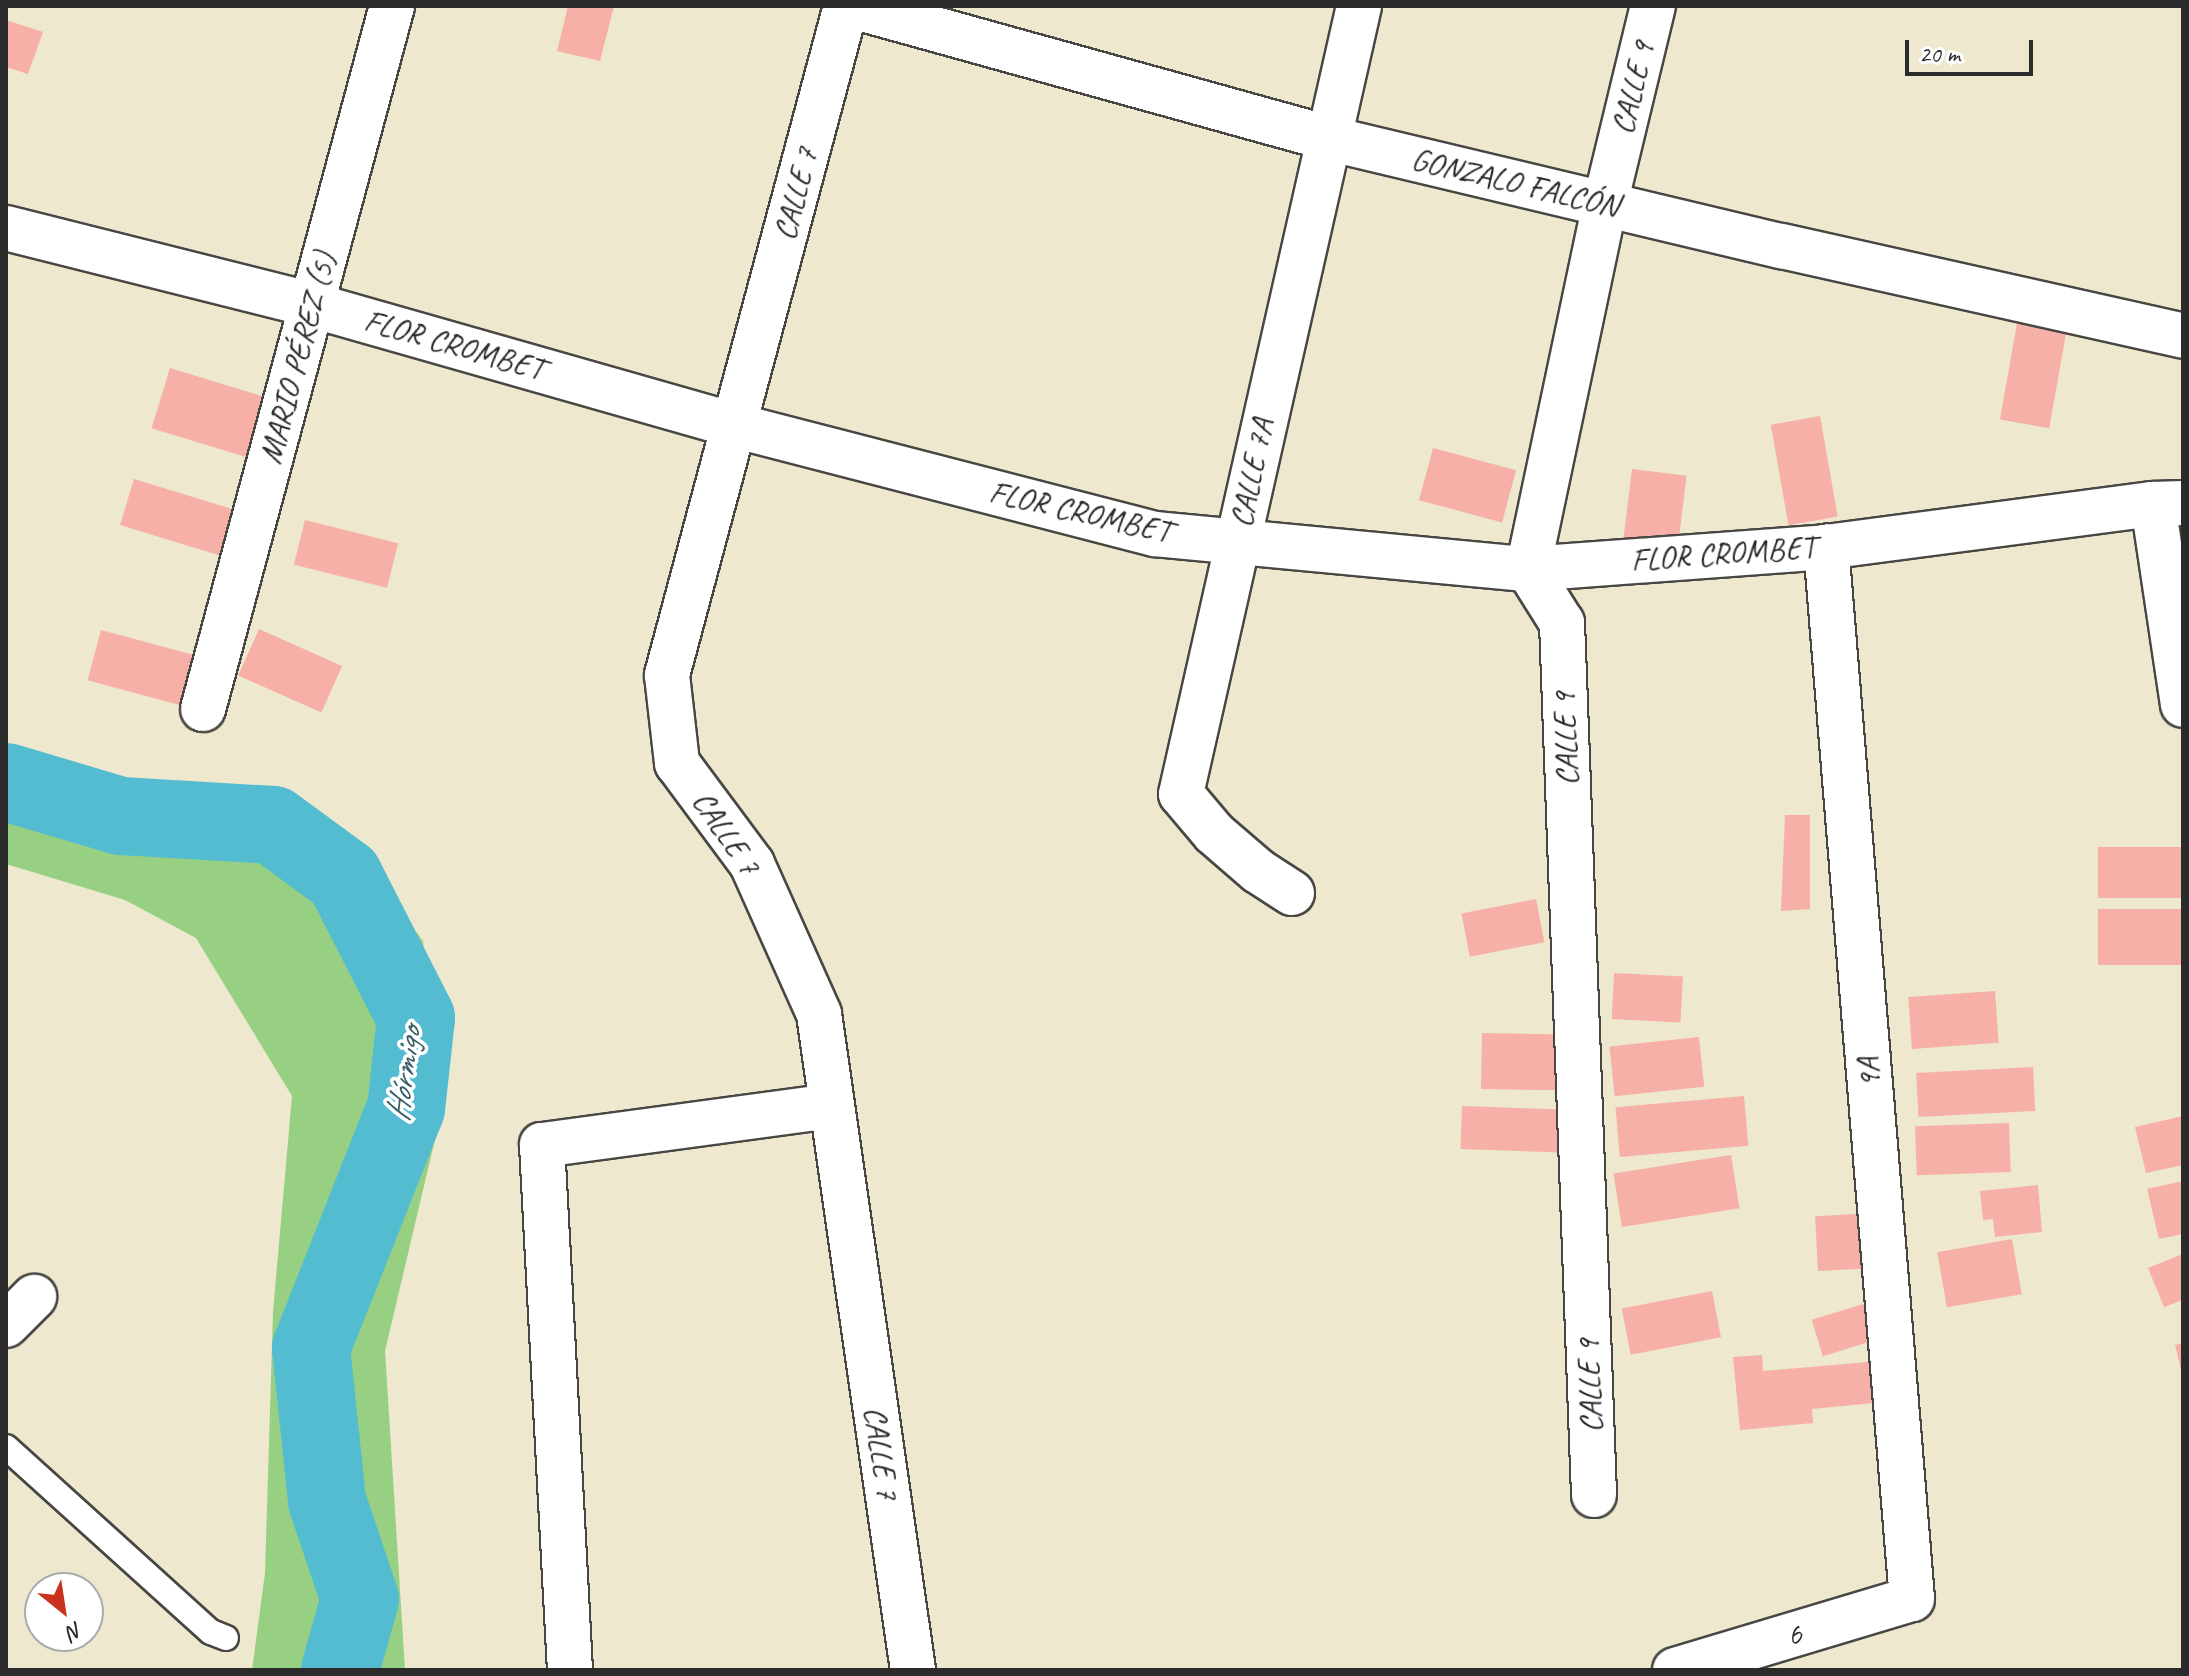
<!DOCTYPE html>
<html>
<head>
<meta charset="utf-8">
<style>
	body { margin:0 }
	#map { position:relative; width:2189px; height:1676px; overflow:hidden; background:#ede8ce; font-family:Caveat,sans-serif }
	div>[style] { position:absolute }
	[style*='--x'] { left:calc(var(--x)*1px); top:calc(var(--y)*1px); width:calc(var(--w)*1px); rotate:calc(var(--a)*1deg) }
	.green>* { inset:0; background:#98d083 }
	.river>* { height:78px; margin:-39px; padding:0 39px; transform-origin:39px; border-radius:39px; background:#53bcd0 }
	.building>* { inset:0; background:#f6b0a7; transform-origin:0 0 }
	.roads { filter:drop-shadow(2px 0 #484743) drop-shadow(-2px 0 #484743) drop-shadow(0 2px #484743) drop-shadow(0 -2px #484743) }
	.lane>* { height:24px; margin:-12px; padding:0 12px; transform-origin:12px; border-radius:12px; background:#fff }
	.street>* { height:44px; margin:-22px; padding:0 22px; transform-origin:22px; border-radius:22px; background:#fff }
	span { translate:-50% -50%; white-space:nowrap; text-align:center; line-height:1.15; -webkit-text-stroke:7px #fff; paint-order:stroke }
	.street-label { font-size:32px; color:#2b2b2b }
	.water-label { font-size:34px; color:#395e65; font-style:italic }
	.frame { position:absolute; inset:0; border:8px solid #2b2b2b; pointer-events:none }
	.north { position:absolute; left:24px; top:1572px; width:80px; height:80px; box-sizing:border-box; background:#fff; border:2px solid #aaa; border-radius:50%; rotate:150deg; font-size:22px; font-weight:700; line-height:32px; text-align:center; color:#2b2b2b }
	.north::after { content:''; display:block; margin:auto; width:28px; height:36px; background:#c8321e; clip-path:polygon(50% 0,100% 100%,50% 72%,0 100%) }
	.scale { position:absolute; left:1905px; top:40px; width:128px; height:36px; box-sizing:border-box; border:4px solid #2b2b2b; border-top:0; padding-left:10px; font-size:24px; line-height:28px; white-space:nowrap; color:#2b2b2b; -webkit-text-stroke:6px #fff; paint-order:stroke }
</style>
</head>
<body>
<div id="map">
	<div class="green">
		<i style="clip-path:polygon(6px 747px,83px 775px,275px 809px,340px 829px,423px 941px,441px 1114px,385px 1351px,405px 1670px,252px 1670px,265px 1573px,273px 1312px,292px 1096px,196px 938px,125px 900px,6px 864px)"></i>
	</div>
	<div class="river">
		<i style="--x:6;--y:782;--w:120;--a:16.5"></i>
		<i style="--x:121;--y:816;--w:152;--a:3.4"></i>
		<i style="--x:273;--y:825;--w:88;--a:36.2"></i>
		<i style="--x:344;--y:877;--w:158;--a:62.9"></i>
		<i style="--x:416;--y:1018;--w:91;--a:96.3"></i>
		<i style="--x:406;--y:1108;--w:258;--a:111.6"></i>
		<i style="--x:311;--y:1348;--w:154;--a:84"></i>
		<i style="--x:327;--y:1501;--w:103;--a:71.4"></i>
		<i style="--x:360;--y:1599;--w:74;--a:105.7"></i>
	</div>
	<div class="building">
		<i style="clip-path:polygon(568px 6px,614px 6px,600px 61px,557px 51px)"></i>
		<i style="clip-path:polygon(6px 20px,43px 32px,28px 74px,6px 67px)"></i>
		<i style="left:2017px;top:323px;width:50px;height:98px;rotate:10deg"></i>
		<i style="left:170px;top:368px;width:102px;height:63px;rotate:17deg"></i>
		<i style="left:1820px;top:416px;width:102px;height:50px;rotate:80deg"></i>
		<i style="left:1433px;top:448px;width:86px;height:54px;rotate:15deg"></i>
		<i style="left:1632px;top:469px;width:55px;height:76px;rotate:7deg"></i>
		<i style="left:134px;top:479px;width:106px;height:48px;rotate:17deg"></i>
		<i style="left:305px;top:520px;width:96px;height:46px;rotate:14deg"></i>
		<i style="left:259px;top:629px;width:91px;height:51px;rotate:24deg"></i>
		<i style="left:101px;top:630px;width:104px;height:52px;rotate:15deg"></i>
		<i style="clip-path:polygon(1785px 815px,1810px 815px,1810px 909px,1781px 911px)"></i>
		<i style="left:2183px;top:847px;width:51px;height:85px;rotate:90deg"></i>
		<i style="left:1536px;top:899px;width:44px;height:76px;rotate:79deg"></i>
		<i style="left:2183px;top:909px;width:56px;height:85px;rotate:90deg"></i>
		<i style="left:1614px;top:973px;width:69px;height:46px;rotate:3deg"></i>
		<i style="left:1995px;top:991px;width:52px;height:87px;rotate:86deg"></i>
		<i style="left:1482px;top:1033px;width:79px;height:56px;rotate:1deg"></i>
		<i style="left:1699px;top:1037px;width:50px;height:90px;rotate:84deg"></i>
		<i style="left:2033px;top:1067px;width:44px;height:117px;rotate:87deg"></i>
		<i style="left:1744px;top:1096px;width:50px;height:129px;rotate:85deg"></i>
		<i style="left:1462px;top:1106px;width:102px;height:43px;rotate:2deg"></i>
		<i style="clip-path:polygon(2183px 1116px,2183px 1165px,2146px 1173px,2135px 1127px)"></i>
		<i style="left:2009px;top:1123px;width:49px;height:94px;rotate:88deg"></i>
		<i style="left:1731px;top:1155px;width:54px;height:119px;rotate:81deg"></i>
		<i style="clip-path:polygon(2183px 1181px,2183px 1234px,2159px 1239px,2147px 1189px)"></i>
		<i style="clip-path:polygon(2038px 1185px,2042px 1232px,1995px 1237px,1993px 1219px,1983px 1220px,1980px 1191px)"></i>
		<i style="left:1875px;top:1213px;width:55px;height:60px;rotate:87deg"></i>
		<i style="left:2012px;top:1239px;width:56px;height:76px;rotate:80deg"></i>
		<i style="clip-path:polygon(2183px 1254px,2183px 1300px,2164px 1307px,2148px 1268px)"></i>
		<i style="left:1712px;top:1291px;width:47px;height:92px;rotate:79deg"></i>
		<i style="left:1870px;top:1302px;width:38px;height:61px;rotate:73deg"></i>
		<i style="clip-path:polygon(2183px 1343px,2183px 1374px,2182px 1374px,2175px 1345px)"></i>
		<i style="clip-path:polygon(1762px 1355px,1763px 1371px,1880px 1361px,1884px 1402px,1812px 1409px,1813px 1423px,1740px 1430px,1733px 1357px)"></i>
	</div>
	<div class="roads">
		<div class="lane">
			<i style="--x:6;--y:1447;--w:276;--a:42.1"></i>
			<i style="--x:211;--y:1632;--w:16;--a:22"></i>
		</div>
		<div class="street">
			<i style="--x:846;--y:6;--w:693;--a:104.98"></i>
			<i style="--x:667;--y:675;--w:89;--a:83.5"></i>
			<i style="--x:677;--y:763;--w:126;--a:53.4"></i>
			<i style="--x:752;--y:864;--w:164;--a:65.9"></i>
			<i style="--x:819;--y:1014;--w:663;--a:81.85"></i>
			<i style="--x:852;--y:6;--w:493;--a:15.5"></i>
			<i style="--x:1327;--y:138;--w:468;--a:13.4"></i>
			<i style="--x:1782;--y:246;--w:411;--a:12.6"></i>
			<i style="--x:6;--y:228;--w:316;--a:14.1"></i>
			<i style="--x:312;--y:305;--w:438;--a:15.9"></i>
			<i style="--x:733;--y:425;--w:436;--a:14.5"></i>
			<i style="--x:1155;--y:534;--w:375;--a:5.4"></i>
			<i style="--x:1528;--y:569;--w:299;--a:-4.2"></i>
			<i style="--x:1826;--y:547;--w:330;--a:-7.5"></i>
			<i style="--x:2153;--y:504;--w:30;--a:-2"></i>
			<i style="--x:2153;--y:504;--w:203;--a:81.5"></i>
			<i style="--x:203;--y:709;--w:728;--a:-74.95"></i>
			<i style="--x:1292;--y:893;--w:40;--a:-147.1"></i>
			<i style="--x:1258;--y:871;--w:58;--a:-139.2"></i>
			<i style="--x:1214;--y:833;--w:51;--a:-130.2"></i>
			<i style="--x:1181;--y:794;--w:808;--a:-77.27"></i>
			<i style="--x:6;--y:1325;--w:40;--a:-45"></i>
			<i style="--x:1594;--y:1495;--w:873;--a:-92.1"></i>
			<i style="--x:1562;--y:623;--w:64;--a:-122.2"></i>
			<i style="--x:1528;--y:569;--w:373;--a:-78.1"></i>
			<i style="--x:1605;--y:204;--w:204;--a:-76.4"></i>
			<i style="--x:570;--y:1670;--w:526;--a:-93.05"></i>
			<i style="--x:542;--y:1145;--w:292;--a:-7.7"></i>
			<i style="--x:1675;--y:1670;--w:247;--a:-16.7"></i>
			<i style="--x:1912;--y:1599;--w:1056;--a:-94.67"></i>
		</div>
	</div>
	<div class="street-label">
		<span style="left:1633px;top:88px;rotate:-76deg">CALLE 9</span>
		<span style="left:1515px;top:183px;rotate:13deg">GONZALO FALCÓN</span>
		<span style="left:796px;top:194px;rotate:-75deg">CALLE 7</span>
		<span style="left:454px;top:345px;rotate:16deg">FLOR CROMBET</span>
		<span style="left:298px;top:358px;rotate:-75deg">MARIO PÉREZ (5)</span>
		<span style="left:1252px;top:473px;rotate:-78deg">CALLE 7A</span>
		<span style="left:1080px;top:512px;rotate:13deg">FLOR CROMBET</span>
		<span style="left:1723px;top:554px;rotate:-4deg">FLOR CROMBET</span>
		<span style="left:1566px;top:739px;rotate:-92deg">CALLE 9</span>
		<span style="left:726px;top:833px;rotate:56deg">CALLE 7</span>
		<span style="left:1869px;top:1073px;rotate:-95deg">9A</span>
		<span style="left:1590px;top:1386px;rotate:-92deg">CALLE 9</span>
		<span style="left:881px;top:1453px;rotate:82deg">CALLE 7</span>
		<span style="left:1794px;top:1635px;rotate:-17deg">6</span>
	</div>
	<div class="water-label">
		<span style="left:403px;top:1074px;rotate:-82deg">Hórmigo</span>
	</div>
	<div class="frame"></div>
	<div class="north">N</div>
	<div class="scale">20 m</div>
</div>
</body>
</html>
